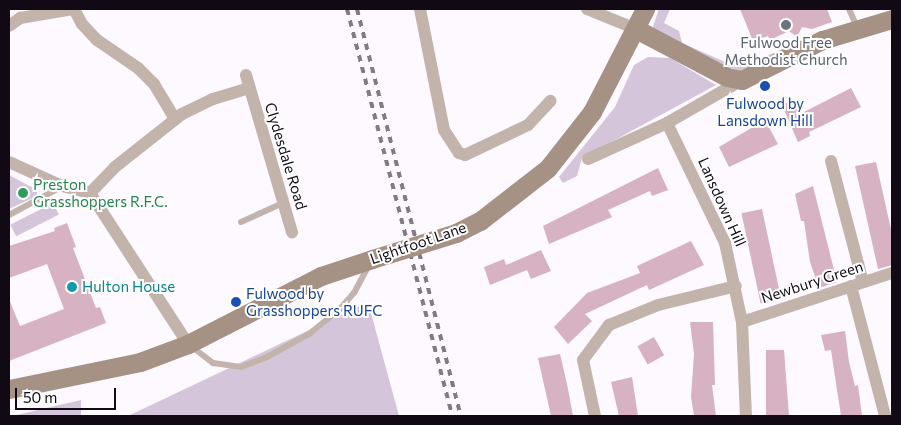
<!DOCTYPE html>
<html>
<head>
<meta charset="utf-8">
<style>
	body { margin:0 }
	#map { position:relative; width:901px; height:425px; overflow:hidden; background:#fdf9ff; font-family:Commissioner,sans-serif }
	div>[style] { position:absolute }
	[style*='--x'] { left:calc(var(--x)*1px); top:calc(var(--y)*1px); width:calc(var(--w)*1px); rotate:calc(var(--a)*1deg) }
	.green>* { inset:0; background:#d4c5db; transform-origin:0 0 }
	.building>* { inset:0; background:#d6b2c2; transform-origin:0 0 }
	.lane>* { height:6px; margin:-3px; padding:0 3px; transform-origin:3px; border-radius:3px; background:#c2b3ab }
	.street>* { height:12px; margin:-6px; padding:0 6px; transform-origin:6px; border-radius:6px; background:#c2b3ab }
	.secondary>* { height:19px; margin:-9.5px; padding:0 9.5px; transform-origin:9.5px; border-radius:9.5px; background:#a69185 }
	.rail>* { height:4px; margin-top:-2px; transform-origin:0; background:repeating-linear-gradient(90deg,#817b83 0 6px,transparent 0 12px) }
	.secondary-bridge>* { height:19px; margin:-9.5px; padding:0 9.5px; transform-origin:9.5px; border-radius:9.5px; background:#a69185 }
	.dots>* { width:14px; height:14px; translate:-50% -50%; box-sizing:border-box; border:2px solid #fff; border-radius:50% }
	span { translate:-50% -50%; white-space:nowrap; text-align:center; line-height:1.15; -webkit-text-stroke:4px #fff; paint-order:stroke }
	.worship-label { font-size:15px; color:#5b616d }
	.transit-label { font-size:15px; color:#164399 }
	.left { translate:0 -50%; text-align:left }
	.street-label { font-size:15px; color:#110a14 }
	.leisure-label { font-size:15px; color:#27864d }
	.culture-label { font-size:15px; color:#0d838f }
	.frame { position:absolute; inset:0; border:10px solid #110a14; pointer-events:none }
	.scale { position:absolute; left:15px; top:388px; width:101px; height:22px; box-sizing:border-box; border:2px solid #110a14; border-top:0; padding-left:6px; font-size:15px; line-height:18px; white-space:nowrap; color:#110a14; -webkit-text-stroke:4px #fff; paint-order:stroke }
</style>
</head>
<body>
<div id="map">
	<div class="green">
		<i style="clip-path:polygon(659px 9px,670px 9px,664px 23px,679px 31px,682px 43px,732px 65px,744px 66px,821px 32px,849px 23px,743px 71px,714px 64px,652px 29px)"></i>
		<i style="clip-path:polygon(648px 57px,670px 58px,716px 85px,589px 154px,582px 158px,577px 176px,563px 183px,559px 177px,615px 107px,634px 65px)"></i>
		<i style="clip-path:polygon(9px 175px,37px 190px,37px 196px,9px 209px)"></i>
		<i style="left:53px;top:203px;width:13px;height:48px;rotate:63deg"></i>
		<i style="clip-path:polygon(368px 302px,399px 416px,128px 416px)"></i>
		<i style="clip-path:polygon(81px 400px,81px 416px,12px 416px)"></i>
	</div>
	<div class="building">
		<i style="clip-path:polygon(740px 9px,827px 9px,832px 22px,812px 29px,802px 27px,797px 37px,789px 31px,770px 40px,768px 36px,753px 41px)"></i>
		<i style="clip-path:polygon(851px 88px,861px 107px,809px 132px,810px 136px,798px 142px,782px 105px,794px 99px,800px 114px)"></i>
		<i style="clip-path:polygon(765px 120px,778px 144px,729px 167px,719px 147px)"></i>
		<i style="clip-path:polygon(876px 162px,892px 234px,892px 265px,878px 269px,855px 166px)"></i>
		<i style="clip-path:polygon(658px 168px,668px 190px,652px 196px,650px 191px,608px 210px,612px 217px,549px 244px,543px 226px)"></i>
		<i style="clip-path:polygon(813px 186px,837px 282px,819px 288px,810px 262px,804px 221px,801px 221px,795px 194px)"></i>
		<i style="left:762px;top:209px;width:92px;height:21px;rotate:78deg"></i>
		<i style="clip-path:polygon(67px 223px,76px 247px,73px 248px,96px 308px,100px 307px,106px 323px,9px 361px,9px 299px,20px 326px,64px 309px,47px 264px,9px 278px,9px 246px,55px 231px,54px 228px)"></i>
		<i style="clip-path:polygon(691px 241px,704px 265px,649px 290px,647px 285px,585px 314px,592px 321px,568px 344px,554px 327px,587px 293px,640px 273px,637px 266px)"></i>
		<i style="clip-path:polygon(541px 250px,551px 271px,531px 279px,527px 270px,490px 285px,484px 267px,504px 259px,506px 265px)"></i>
		<i style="clip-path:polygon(690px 322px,713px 322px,715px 385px,712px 385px,716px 416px,694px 416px,691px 397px,694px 354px)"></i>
		<i style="clip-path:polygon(845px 331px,849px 362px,855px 386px,858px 385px,862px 416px,841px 416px,831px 350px,825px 351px,821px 335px)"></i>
		<i style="left:654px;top:337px;width:21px;height:19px;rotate:61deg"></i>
		<i style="clip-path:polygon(766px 350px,784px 350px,789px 416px,766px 416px)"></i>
		<i style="clip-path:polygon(560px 354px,567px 384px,573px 416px,551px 416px,538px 358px)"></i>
		<i style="clip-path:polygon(632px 377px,638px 416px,619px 416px,611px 382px)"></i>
	</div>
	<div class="lane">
		<i style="--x:849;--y:9;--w:20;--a:66"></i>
		<i style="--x:9;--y:215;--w:59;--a:-28.3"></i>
		<i style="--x:241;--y:222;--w:46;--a:-24.3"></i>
		<i style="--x:191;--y:346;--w:28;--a:38"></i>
		<i style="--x:213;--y:363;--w:28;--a:8"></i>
		<i style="--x:241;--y:367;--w:28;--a:-21"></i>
		<i style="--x:267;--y:357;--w:48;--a:-28.7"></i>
		<i style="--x:309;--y:334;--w:38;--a:-39"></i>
		<i style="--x:339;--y:310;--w:23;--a:-49"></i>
		<i style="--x:354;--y:293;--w:34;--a:-62"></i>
	</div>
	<div class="street">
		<i style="--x:74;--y:9;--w:17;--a:62"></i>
		<i style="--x:82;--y:24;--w:22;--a:47"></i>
		<i style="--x:97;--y:40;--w:50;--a:34.3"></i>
		<i style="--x:138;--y:68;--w:23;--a:45"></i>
		<i style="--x:154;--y:84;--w:41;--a:59"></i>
		<i style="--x:420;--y:9;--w:123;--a:78.8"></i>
		<i style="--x:444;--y:130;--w:27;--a:57"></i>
		<i style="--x:459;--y:153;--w:6;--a:18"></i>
		<i style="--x:465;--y:155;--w:70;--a:-25.5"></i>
		<i style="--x:528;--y:125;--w:33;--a:-47"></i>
		<i style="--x:587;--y:9;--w:53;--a:22.2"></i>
		<i style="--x:9;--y:26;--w:14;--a:-36"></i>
		<i style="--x:20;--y:18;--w:55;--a:-9.5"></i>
		<i style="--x:246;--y:75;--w:164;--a:73.7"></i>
		<i style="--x:667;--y:123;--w:133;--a:64.2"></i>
		<i style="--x:725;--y:243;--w:81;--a:77.9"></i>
		<i style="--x:742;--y:322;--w:94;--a:87.6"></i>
		<i style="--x:588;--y:159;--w:87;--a:-24.5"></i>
		<i style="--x:667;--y:123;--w:86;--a:-29.8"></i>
		<i style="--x:831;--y:161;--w:125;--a:75.2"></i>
		<i style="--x:9;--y:162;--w:58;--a:24.4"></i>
		<i style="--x:62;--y:186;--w:29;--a:14"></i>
		<i style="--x:90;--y:193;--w:180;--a:57"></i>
		<i style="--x:90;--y:193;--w:36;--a:-46"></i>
		<i style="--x:115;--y:167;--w:85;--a:-38.3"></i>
		<i style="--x:182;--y:114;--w:34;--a:-26"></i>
		<i style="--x:213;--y:99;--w:38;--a:-17"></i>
		<i style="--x:851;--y:286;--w:134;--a:75.3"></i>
		<i style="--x:742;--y:322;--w:158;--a:-18.1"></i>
		<i style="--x:595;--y:416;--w:57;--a:-102.1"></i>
		<i style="--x:583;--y:360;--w:44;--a:-53.4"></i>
		<i style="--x:609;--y:325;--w:53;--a:-22.2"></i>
		<i style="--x:658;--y:305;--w:80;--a:-13.7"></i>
	</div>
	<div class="secondary">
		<i style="--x:636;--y:29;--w:103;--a:27.8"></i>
		<i style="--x:727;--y:77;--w:15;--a:11"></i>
		<i style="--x:742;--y:80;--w:89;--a:-26.6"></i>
		<i style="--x:822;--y:40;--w:73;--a:-16.7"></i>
		<i style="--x:456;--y:233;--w:27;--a:-27"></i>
		<i style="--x:480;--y:221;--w:86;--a:-37.9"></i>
		<i style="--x:548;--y:168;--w:71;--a:-51.8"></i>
		<i style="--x:592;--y:112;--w:116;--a:-62.8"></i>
		<i style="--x:9;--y:389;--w:134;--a:-11.6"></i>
		<i style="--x:140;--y:362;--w:51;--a:-20.6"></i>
		<i style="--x:188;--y:344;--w:149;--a:-27.1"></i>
		<i style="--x:321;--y:276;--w:54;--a:-18.4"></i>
	</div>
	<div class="rail">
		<i style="--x:347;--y:9;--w:420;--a:75.5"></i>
		<i style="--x:357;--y:9;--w:420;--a:75.7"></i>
	</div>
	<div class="secondary-bridge">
		<i style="--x:372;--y:259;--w:88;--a:-17.2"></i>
	</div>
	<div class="dots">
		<i style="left:786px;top:25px;background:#6b7280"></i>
		<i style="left:765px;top:86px;background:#1a4fb4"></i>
		<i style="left:23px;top:193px;background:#2e9e5b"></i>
		<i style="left:72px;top:287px;background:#0f9aa8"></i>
		<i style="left:236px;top:302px;background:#1a4fb4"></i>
	</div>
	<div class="worship-label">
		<span style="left:786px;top:51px">Fulwood Free<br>Methodist Church</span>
	</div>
	<div class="transit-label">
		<span style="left:765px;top:112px">Fulwood by<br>Lansdown Hill</span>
		<span class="left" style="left:246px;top:302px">Fulwood by<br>Grasshoppers RUFC</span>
	</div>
	<div class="street-label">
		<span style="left:286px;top:156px;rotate:73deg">Clydesdale Road</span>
		<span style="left:722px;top:202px;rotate:66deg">Lansdown Hill</span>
		<span style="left:418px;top:243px;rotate:-19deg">Lightfoot Lane</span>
		<span style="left:812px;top:282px;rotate:-18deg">Newbury Green</span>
	</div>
	<div class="leisure-label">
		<span class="left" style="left:33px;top:193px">Preston<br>Grasshoppers R.F.C.</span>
	</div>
	<div class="culture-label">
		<span class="left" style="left:82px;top:287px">Hulton House</span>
	</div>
	<div class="frame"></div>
	<div class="scale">50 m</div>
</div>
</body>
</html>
